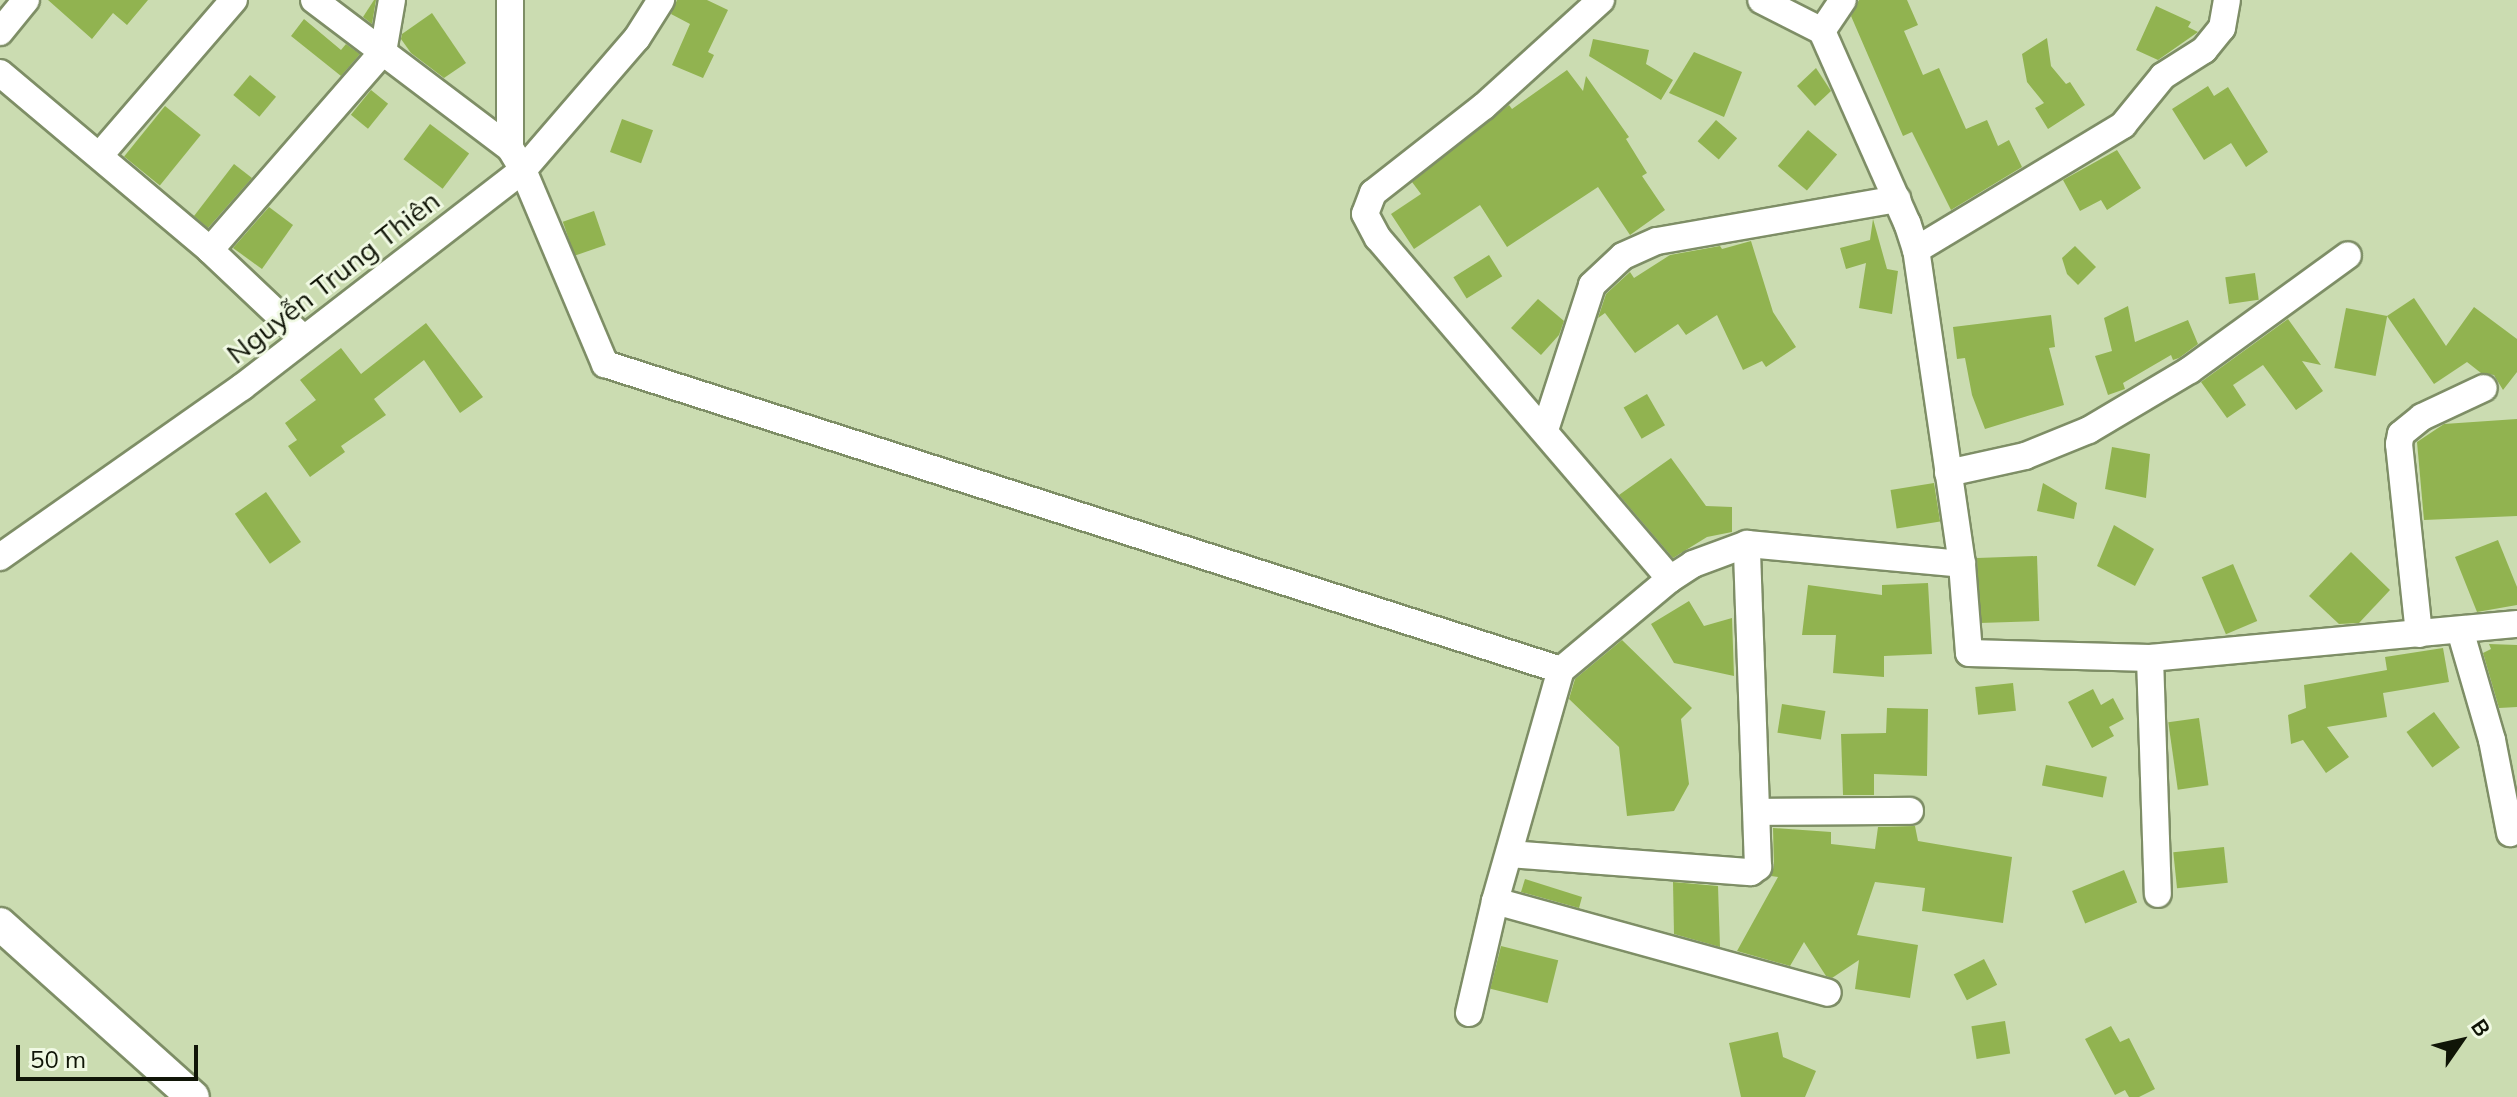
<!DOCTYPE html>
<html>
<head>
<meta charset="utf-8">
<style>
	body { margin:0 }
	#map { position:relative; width:2517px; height:1097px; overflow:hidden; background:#cbdcb1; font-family:Mulish,sans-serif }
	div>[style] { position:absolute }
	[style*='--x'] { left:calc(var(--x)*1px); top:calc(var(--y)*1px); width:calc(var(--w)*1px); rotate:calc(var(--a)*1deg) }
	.building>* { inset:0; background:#91b350; transform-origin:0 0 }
	.roads { filter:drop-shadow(2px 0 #7e8e66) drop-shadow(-2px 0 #7e8e66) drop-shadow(0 2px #7e8e66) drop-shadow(0 -2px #7e8e66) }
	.minor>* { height:26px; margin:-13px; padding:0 13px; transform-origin:13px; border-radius:13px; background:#fff }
	.major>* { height:32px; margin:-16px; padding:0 16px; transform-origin:16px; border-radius:16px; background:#fff }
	span { translate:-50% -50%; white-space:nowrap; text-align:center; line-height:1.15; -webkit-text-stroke:6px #f0f9e3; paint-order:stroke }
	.street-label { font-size:28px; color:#101507 }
	.north { position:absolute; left:2421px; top:1001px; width:80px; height:80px; -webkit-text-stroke:6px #f0f9e3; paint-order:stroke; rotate:56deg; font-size:22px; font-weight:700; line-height:32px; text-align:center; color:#101507 }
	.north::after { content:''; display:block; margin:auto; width:28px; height:36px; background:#101507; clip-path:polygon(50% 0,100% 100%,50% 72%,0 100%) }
	.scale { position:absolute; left:16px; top:1045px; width:182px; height:36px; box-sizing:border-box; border:4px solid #101507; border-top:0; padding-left:10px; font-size:24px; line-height:28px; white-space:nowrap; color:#101507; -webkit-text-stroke:6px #f0f9e3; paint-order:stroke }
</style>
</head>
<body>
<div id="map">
	<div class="building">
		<i style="clip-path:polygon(48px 0,148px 0,127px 25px,113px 13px,92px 39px)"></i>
		<i style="clip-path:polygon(374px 0,376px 0,372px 24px,363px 17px)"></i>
		<i style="clip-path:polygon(677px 0,707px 0,728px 10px,708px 52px,714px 55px,703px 78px,672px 65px,690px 24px,671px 14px)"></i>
		<i style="clip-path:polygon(1859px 0,1907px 0,1918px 25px,1904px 31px,1923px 75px,1939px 68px,1966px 129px,1987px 120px,1998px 146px,2009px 140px,2022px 167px,1951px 210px,1912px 132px,1903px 136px,1851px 16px)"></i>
		<i style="clip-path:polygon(2156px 6px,2191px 22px,2188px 27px,2198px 32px,2158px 60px,2136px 50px)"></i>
		<i style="clip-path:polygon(432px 13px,466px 63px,444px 78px,411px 53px,401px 39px,402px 34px)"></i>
		<i style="clip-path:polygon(304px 19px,341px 50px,346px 44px,360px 54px,341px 76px,291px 36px)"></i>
		<i style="clip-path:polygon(2047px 38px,2051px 66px,2066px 84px,2070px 82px,2085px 105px,2048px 129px,2035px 108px,2044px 103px,2027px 82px,2022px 54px)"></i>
		<i style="clip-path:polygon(1593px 39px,1649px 50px,1646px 64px,1673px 80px,1661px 100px,1589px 56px)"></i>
		<i style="clip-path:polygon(1694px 52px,1742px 72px,1724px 117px,1669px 93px)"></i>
		<i style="clip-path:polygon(1816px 68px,1831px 91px,1815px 106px,1797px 86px)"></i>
		<i style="clip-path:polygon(1567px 70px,1583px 91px,1586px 76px,1629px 137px,1626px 139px,1647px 173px,1642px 176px,1665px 210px,1630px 235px,1598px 187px,1507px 247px,1480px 205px,1414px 249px,1391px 214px,1421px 194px,1412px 182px,1509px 105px,1512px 109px)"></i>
		<i style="left:250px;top:75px;width:34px;height:26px;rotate:40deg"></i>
		<i style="clip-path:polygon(2208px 86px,2214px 96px,2228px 87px,2268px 152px,2246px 167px,2231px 143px,2204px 160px,2172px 109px)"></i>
		<i style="left:371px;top:90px;width:22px;height:32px;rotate:39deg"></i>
		<i style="left:165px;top:106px;width:46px;height:65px;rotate:39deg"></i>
		<i style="left:622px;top:119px;width:33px;height:35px;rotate:20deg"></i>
		<i style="left:1716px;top:120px;width:28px;height:28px;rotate:41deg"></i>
		<i style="left:430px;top:124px;width:49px;height:44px;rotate:37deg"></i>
		<i style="left:1808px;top:130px;width:38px;height:47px;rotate:40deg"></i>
		<i style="clip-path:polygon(2117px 150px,2141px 188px,2107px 210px,2101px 200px,2080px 211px,2063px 180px)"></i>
		<i style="clip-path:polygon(234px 164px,252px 178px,208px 228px,194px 216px)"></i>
		<i style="clip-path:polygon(269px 207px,293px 225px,262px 269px,233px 248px)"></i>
		<i style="left:594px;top:211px;width:36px;height:33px;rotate:71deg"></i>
		<i style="clip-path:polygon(1873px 219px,1887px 269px,1898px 271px,1892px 314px,1859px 308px,1866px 263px,1846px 269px,1840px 248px,1870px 240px)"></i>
		<i style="clip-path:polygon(1751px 241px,1773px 312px,1796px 347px,1766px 367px,1762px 361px,1743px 370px,1717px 315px,1686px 335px,1678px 324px,1635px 353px,1605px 313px,1598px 318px,1606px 294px,1630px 272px,1634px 278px,1670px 255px,1720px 246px,1722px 249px)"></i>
		<i style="clip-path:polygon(2075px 246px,2096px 267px,2078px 285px,2067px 274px,2062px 258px)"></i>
		<i style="left:1489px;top:255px;width:25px;height:42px;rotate:58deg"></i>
		<i style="left:2255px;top:273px;width:27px;height:30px;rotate:82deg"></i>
		<i style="clip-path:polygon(2414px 298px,2446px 346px,2474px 307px,2517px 339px,2517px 372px,2503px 390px,2494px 375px,2481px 373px,2467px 362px,2434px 384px,2387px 316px)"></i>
		<i style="clip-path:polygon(1538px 299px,1564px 321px,1559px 335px,1541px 355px,1511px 328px)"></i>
		<i style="clip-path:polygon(2128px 306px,2135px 342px,2188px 320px,2198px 344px,2179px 358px,2173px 360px,2171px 355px,2123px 383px,2125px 389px,2108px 395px,2095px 356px,2112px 351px,2104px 318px)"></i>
		<i style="left:2346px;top:308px;width:42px;height:61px;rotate:11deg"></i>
		<i style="clip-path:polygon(2051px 315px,2055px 347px,2049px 348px,2064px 405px,1985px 429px,1972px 395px,1965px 358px,1957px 359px,1953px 327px)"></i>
		<i style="clip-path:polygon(2288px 319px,2321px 365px,2302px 361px,2323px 391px,2296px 410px,2263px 365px,2233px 385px,2246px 405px,2227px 418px,2201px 382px)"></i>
		<i style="clip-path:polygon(426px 323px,483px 397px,460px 413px,424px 360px,374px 399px,386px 415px,341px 446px,345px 452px,310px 477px,288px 446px,297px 440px,285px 423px,316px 400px,300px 380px,341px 348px,361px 374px)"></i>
		<i style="left:1647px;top:394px;width:36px;height:27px;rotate:60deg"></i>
		<i style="clip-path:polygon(2517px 419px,2517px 516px,2424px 520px,2417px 442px,2444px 424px)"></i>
		<i style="clip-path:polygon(2112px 447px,2150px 454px,2146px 498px,2105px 489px)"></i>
		<i style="clip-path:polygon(1671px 458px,1706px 506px,1732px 507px,1732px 532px,1707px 537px,1673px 558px,1619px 495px)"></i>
		<i style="left:1934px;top:483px;width:39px;height:44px;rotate:81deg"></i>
		<i style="clip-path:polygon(2043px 483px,2077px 503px,2074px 519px,2037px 511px)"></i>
		<i style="left:266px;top:492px;width:61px;height:38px;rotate:55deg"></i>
		<i style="clip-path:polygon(2114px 525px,2154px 549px,2135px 586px,2097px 566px)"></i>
		<i style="clip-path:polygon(2498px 540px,2517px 587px,2517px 605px,2477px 612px,2455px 557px)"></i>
		<i style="clip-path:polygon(2351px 552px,2390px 590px,2359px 623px,2339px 624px,2309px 596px)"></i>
		<i style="left:2037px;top:556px;width:65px;height:60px;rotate:88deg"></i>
		<i style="left:2233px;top:564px;width:62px;height:34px;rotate:67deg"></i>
		<i style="clip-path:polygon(1928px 583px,1932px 654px,1884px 656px,1884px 677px,1833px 673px,1836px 635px,1802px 635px,1808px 585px,1882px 595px,1882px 585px)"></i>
		<i style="clip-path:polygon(1689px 601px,1704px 626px,1732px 618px,1734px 676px,1674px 663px,1651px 624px)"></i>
		<i style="clip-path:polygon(1622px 640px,1692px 708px,1681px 719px,1689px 784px,1674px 811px,1627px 816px,1619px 747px,1569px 699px,1575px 679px)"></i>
		<i style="clip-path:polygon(2489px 644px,2517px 645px,2517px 707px,2499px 708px,2483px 653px,2491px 649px)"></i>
		<i style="clip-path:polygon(2443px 648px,2449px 682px,2383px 693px,2387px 717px,2327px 727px,2349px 757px,2326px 773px,2303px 740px,2291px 744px,2288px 715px,2306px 708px,2304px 685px,2387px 670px,2385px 657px)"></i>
		<i style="left:2013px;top:683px;width:28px;height:38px;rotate:84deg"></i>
		<i style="clip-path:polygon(2093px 689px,2101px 705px,2113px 698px,2124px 719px,2109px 727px,2114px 736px,2092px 748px,2068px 702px)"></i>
		<i style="left:1782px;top:704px;width:44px;height:29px;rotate:9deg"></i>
		<i style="clip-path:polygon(1887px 708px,1928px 709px,1927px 776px,1874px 774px,1874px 795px,1843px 795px,1841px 734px,1886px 733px)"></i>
		<i style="left:2434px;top:712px;width:44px;height:34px;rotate:54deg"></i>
		<i style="left:2199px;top:718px;width:68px;height:31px;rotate:82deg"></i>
		<i style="left:2046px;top:765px;width:62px;height:21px;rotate:11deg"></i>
		<i style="clip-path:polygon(1915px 826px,1918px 841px,2012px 857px,2003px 923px,1922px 911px,1925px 888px,1875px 882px,1857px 935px,1918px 945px,1910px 998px,1855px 989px,1859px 960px,1832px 978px,1826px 976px,1804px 942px,1790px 966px,1737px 951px,1778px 877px,1771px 876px,1774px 866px,1773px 828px,1831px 832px,1831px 844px,1875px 849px,1878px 827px)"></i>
		<i style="left:2224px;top:847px;width:36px;height:51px;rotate:84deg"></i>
		<i style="left:2124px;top:870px;width:35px;height:56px;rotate:68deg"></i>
		<i style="clip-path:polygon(1525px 879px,1582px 897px,1579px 908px,1521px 892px)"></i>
		<i style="clip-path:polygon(1673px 882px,1718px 886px,1720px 947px,1674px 934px)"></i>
		<i style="left:1501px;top:946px;width:59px;height:44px;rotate:14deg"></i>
		<i style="left:1984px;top:959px;width:29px;height:34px;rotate:63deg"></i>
		<i style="left:2005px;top:1021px;width:33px;height:34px;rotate:81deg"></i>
		<i style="clip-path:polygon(2111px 1026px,2120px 1042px,2129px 1038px,2155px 1089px,2139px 1097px,2129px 1097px,2125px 1090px,2115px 1095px,2085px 1039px)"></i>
		<i style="clip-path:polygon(1778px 1032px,1783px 1057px,1816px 1071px,1805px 1097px,1741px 1097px,1729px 1043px)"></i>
	</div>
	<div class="roads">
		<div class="minor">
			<i style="--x:314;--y:0;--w:246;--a:37.1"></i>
			<i style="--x:510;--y:148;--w:148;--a:-90"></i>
			<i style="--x:1601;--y:0;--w:158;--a:137.8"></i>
			<i style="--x:1484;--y:106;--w:141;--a:141.9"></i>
			<i style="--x:1373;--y:193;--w:22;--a:111"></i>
			<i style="--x:1365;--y:214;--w:27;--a:62"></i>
			<i style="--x:1378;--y:238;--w:449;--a:49.4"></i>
			<i style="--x:1822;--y:31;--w:37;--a:-56"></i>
			<i style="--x:0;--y:32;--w:41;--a:-50.9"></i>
			<i style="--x:0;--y:73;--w:275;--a:40.1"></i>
			<i style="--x:210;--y:250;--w:129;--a:43.4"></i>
			<i style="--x:510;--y:148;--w:26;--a:59"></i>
			<i style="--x:523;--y:170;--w:211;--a:67.1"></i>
			<i style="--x:605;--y:364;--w:1004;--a:17.75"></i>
			<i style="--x:1561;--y:670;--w:142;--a:-39.9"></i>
			<i style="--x:1670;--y:579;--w:27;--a:-33"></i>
			<i style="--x:1693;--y:564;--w:58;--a:-20.3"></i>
			<i style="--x:1747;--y:544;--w:216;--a:5.3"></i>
			<i style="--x:1962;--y:564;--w:317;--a:-98.3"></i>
			<i style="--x:1916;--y:250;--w:28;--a:-108"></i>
			<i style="--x:1907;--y:223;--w:210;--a:-113.9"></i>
			<i style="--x:1822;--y:31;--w:68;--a:-153.1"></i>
			<i style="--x:100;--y:155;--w:205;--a:-49.2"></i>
			<i style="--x:210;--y:250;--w:263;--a:-48.9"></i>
			<i style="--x:383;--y:52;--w:53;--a:-80.2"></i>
			<i style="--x:1916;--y:250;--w:242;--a:-31.1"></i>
			<i style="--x:2123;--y:125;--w:63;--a:-50.8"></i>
			<i style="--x:2163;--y:76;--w:49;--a:-32.4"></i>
			<i style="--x:2204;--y:50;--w:28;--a:-51"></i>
			<i style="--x:2222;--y:28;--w:28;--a:-80"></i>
			<i style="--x:1545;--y:430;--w:152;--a:-72"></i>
			<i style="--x:1592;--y:285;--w:42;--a:-43.1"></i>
			<i style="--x:1623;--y:256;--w:37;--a:-24"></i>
			<i style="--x:1657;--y:241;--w:244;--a:-9.9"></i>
			<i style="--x:1948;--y:473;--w:79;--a:-12.4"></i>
			<i style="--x:2025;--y:456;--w:69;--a:-22.1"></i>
			<i style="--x:2089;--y:430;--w:117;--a:-30.7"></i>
			<i style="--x:2190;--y:370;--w:195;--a:-36"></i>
			<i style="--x:0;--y:557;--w:296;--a:-35.1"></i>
			<i style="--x:242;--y:387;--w:355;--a:-37.7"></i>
			<i style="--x:523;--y:170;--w:174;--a:-49.2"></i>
			<i style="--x:637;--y:38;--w:45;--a:-57.7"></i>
			<i style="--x:1962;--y:564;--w:89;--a:85.5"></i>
			<i style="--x:1969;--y:653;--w:181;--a:1.6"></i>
			<i style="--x:2150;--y:658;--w:369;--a:-5.3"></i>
			<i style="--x:2460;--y:630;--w:115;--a:73.8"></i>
			<i style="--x:2492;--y:740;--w:95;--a:79"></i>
			<i style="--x:2419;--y:634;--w:191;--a:-96"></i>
			<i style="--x:2399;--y:444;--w:10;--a:-79"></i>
			<i style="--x:2401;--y:434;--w:27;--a:-39"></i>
			<i style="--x:2422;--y:417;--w:68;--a:-25.1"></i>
			<i style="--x:2150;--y:658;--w:236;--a:88.1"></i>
			<i style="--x:1757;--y:812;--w:153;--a:-0.4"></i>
			<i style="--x:1509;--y:854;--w:243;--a:4.3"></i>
			<i style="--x:1751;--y:872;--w:9;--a:-36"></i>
			<i style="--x:1758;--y:867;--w:323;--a:-92"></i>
			<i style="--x:1495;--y:901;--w:345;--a:15.4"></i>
			<i style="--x:1469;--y:1013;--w:115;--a:-76.9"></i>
			<i style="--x:1495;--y:901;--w:240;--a:-74.1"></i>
		</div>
		<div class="major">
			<i style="--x:0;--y:924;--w:259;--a:41.9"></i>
		</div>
	</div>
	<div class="street-label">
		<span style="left:333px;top:277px;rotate:-38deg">Nguyễn Trung Thiên</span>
	</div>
	<div class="north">B</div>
	<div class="scale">50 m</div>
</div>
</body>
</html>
